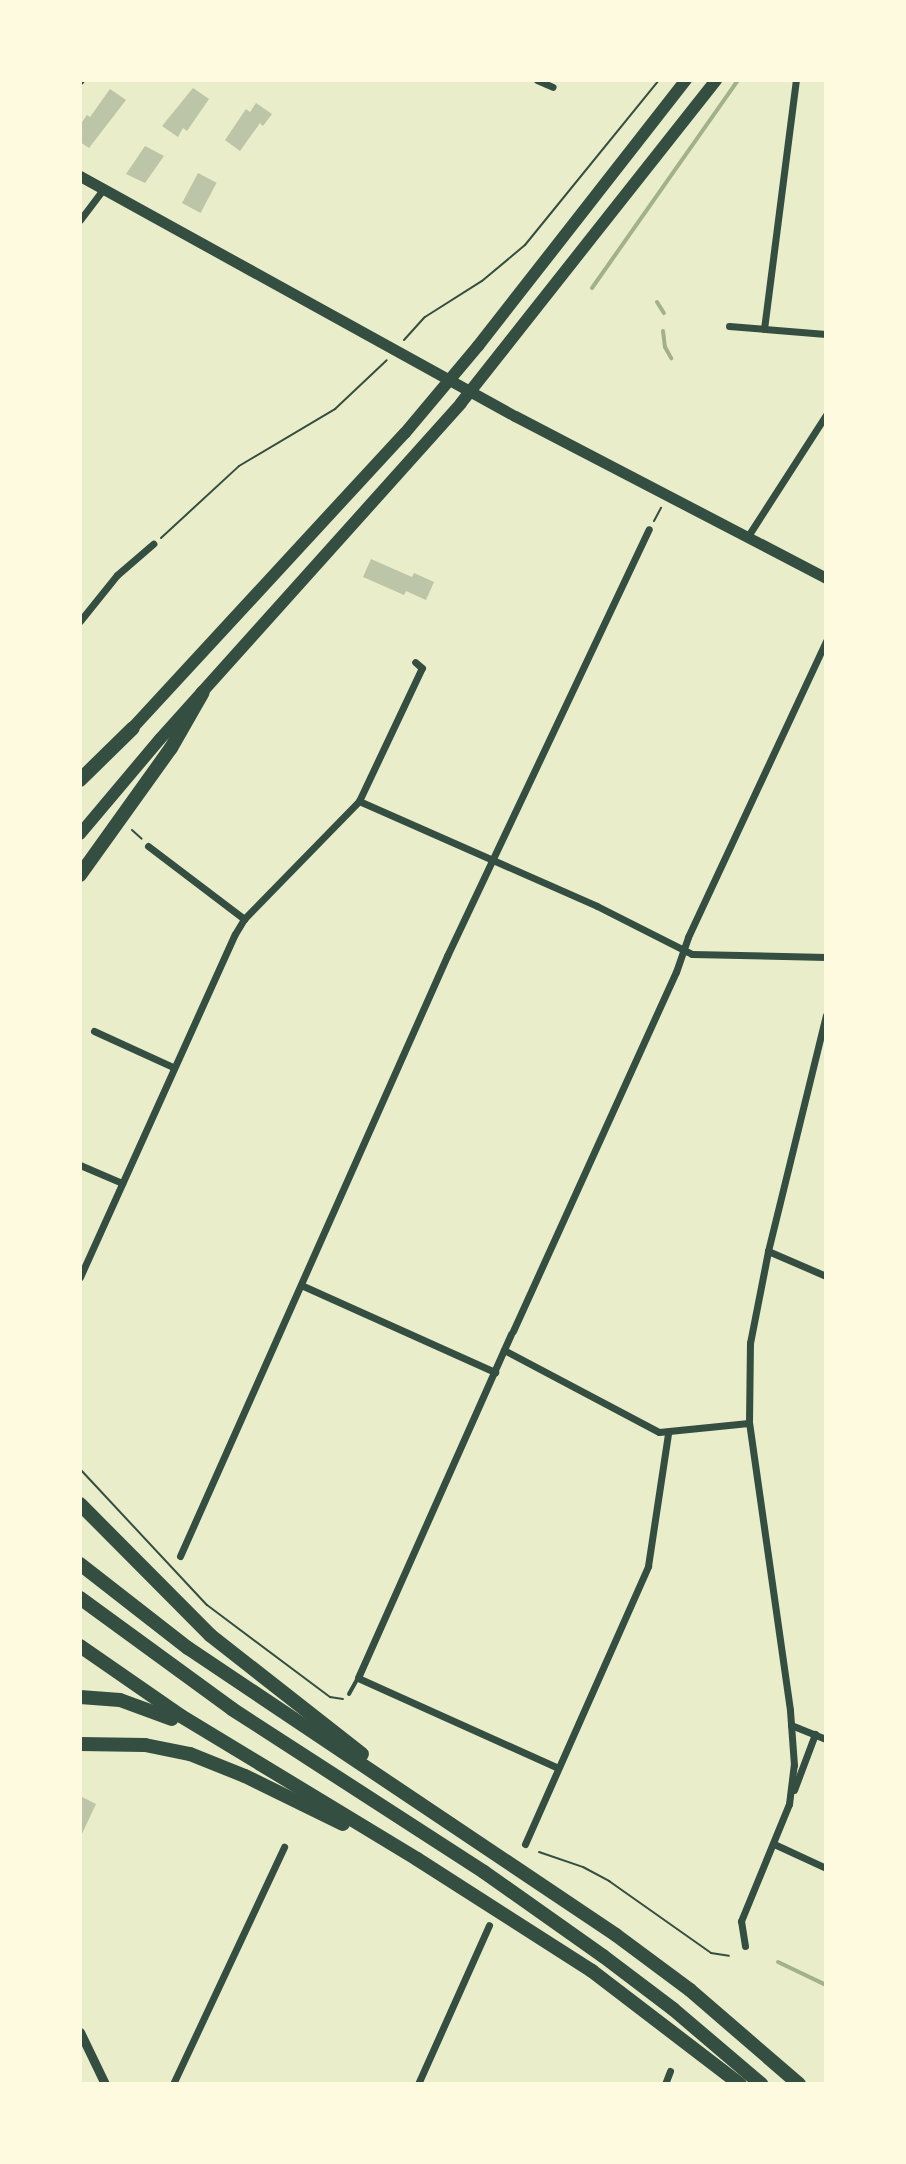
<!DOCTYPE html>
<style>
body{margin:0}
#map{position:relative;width:906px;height:2164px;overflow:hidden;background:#e9edc9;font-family:"Open Sans",sans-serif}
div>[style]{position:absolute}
.stream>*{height:4px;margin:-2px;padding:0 2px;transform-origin:2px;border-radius:2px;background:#a3b18a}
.building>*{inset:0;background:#bcc5a7;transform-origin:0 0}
.path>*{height:2px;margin:-1px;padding:0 1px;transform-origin:1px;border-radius:1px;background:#344e41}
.service>*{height:4px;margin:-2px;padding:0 2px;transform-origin:2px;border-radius:2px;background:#344e41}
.minor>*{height:7px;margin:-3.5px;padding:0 3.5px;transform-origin:3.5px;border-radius:3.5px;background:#344e41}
.tertiary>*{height:9px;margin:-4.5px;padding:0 4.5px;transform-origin:4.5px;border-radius:4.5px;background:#344e41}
.secondary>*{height:11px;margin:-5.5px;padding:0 5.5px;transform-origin:5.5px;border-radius:5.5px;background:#344e41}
.trunk>*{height:12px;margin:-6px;padding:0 6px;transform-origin:6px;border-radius:6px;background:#344e41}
.motorway>*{height:14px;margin:-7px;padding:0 7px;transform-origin:7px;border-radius:7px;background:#344e41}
span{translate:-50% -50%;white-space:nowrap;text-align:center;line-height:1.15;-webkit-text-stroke:7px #fefae0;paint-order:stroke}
.frame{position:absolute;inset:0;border:82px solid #fefae0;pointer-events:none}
</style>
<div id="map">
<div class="stream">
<i style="left:592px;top:288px;width:254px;rotate:-54.9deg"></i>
<i style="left:657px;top:302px;width:13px;rotate:58deg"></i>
<i style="left:663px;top:331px;width:16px;rotate:83deg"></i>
<i style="left:665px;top:347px;width:13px;rotate:61deg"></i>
<i style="left:778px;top:1962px;width:53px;rotate:25.6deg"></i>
</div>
<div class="building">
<i style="clip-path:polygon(193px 88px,209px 99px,187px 131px,183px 128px,178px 137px,162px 126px)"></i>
<i style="clip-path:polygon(110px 89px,126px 100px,89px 148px,80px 142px,80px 125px,87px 115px,90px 117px)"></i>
<i style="clip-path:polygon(256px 103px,272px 114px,263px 126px,260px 123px,240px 151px,225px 140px,246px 109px,250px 112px)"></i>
<i style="clip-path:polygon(145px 146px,164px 156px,145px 183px,126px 174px)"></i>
<i style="left:198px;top:173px;width:21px;height:34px;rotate:28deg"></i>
<i style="clip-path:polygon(371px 559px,412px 577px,414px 573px,434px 582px,426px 600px,406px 591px,404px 595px,363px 577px)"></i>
<i style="clip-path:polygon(80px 1796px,96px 1804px,80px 1838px)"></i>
</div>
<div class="path">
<i style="left:404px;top:340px;width:31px;rotate:-48deg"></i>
<i style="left:425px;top:317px;width:67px;rotate:-32.3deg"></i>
<i style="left:482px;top:281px;width:56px;rotate:-39.9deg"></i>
<i style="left:525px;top:245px;width:213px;rotate:-50.9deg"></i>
<i style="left:654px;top:521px;width:15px;rotate:-62deg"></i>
<i style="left:161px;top:538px;width:106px;rotate:-42.7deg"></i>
<i style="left:239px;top:466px;width:112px;rotate:-30.7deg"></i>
<i style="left:335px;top:409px;width:71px;rotate:-43.3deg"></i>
<i style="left:132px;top:830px;width:13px;rotate:42deg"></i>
<i style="left:80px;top:1469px;width:186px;rotate:47deg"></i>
<i style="left:207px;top:1605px;width:154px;rotate:36.8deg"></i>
<i style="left:330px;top:1697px;width:13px;rotate:9deg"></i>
<i style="left:539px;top:1852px;width:46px;rotate:18.8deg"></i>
<i style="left:583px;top:1867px;width:30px;rotate:28deg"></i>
<i style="left:609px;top:1881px;width:125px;rotate:35.2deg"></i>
<i style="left:711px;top:1953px;width:18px;rotate:9deg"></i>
</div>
<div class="service">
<i style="left:349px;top:1694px;width:18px;rotate:-61deg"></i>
</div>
<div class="minor">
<i style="left:537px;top:80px;width:17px;rotate:24deg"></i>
<i style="left:80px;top:81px;width:1px;rotate:-45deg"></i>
<i style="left:80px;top:220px;width:39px;rotate:-53deg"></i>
<i style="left:729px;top:326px;width:97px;rotate:4.7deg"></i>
<i style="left:764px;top:329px;width:251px;rotate:-82.7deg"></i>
<i style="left:748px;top:536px;width:144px;rotate:-57.2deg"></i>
<i style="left:80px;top:621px;width:59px;rotate:-51.2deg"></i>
<i style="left:117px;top:575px;width:48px;rotate:-40.7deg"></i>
<i style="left:359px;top:801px;width:260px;rotate:23.8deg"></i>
<i style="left:597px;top:906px;width:106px;rotate:26.8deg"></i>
<i style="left:692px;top:954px;width:134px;rotate:1.3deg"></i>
<i style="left:148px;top:846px;width:121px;rotate:37.2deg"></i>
<i style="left:94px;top:1031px;width:87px;rotate:24.5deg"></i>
<i style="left:80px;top:1165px;width:46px;rotate:23.2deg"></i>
<i style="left:768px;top:1251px;width:63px;rotate:23.3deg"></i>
<i style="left:80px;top:1277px;width:376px;rotate:-65.7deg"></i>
<i style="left:235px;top:934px;width:17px;rotate:-59deg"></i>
<i style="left:244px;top:919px;width:165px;rotate:-45.7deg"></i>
<i style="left:359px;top:801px;width:147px;rotate:-64.7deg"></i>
<i style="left:422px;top:668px;width:9px;rotate:-139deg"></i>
<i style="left:301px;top:1285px;width:213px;rotate:24.2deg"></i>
<i style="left:513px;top:1331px;width:394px;rotate:-65.6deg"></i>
<i style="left:676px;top:972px;width:37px;rotate:-71deg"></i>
<i style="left:688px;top:937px;width:327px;rotate:-65deg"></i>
<i style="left:511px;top:1334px;width:376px;rotate:114deg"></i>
<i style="left:358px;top:1678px;width:219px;rotate:24.2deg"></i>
<i style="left:504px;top:1350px;width:175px;rotate:27.9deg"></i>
<i style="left:659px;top:1432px;width:90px;rotate:-5.7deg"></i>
<i style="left:180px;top:1556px;width:657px;rotate:-66.01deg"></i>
<i style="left:447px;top:956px;width:472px;rotate:-64.7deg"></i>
<i style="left:791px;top:1725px;width:38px;rotate:22deg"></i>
<i style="left:794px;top:1790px;width:60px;rotate:-69.4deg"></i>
<i style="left:525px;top:1844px;width:304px;rotate:-66.1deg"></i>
<i style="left:648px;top:1566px;width:134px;rotate:-81.4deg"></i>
<i style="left:774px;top:1844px;width:57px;rotate:24.8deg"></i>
<i style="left:745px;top:1946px;width:25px;rotate:-99deg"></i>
<i style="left:741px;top:1921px;width:126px;rotate:-67.7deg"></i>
<i style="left:789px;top:1804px;width:39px;rotate:-83deg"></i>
<i style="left:794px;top:1765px;width:55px;rotate:-94.2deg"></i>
<i style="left:790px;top:1710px;width:290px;rotate:-98.1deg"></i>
<i style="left:749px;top:1423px;width:80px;rotate:-89.3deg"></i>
<i style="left:750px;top:1343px;width:94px;rotate:-78.9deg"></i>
<i style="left:768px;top:1251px;width:243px;rotate:-76.2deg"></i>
<i style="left:173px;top:2084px;width:262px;rotate:-64.9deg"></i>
<i style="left:418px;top:2084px;width:174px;rotate:-65.9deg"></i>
<i style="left:665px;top:2084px;width:14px;rotate:-69deg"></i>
</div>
<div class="tertiary">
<i style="left:80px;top:2032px;width:58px;rotate:64.3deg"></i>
</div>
<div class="secondary">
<i style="left:80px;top:176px;width:497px;rotate:28.9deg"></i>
<i style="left:515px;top:416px;width:351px;rotate:27.5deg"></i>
</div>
<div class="trunk">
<i style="left:126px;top:735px;width:411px;rotate:-47.3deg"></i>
<i style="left:405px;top:433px;width:114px;rotate:-50deg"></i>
<i style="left:478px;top:346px;width:338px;rotate:-52deg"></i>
<i style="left:80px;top:834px;width:124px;rotate:-49.9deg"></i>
<i style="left:160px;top:739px;width:451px;rotate:-48.1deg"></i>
<i style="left:461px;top:403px;width:412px;rotate:-51.7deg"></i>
</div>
<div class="motorway">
<i style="left:80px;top:780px;width:74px;rotate:-44.5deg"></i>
<i style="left:80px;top:875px;width:156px;rotate:-54.4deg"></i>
<i style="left:171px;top:748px;width:64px;rotate:-60.3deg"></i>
<i style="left:80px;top:1504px;width:185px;rotate:45.2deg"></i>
<i style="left:210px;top:1635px;width:193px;rotate:38.1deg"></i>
<i style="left:80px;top:1564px;width:137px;rotate:37.9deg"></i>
<i style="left:188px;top:1648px;width:515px;rotate:33.84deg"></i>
<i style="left:616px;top:1935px;width:92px;rotate:36.6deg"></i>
<i style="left:690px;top:1990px;width:144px;rotate:40.8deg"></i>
<i style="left:80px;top:1598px;width:188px;rotate:36.1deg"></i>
<i style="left:232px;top:1709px;width:300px;rotate:32.9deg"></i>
<i style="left:484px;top:1872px;width:146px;rotate:35.2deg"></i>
<i style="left:603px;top:1956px;width:88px;rotate:37.1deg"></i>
<i style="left:673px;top:2009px;width:116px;rotate:40.4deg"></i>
<i style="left:80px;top:1646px;width:123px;rotate:34.7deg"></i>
<i style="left:181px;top:1716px;width:276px;rotate:31.2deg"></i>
<i style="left:417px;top:1859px;width:208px;rotate:32.6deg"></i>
<i style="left:592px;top:1971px;width:186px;rotate:37.4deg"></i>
<i style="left:80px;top:1697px;width:40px;rotate:4.3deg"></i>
<i style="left:120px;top:1700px;width:55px;rotate:20.1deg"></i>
<i style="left:80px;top:1744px;width:65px;rotate:0.9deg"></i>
<i style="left:145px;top:1745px;width:46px;rotate:11.3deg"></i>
<i style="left:190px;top:1754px;width:59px;rotate:21.8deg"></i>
<i style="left:245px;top:1776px;width:109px;rotate:26.1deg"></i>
</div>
<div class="frame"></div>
</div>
